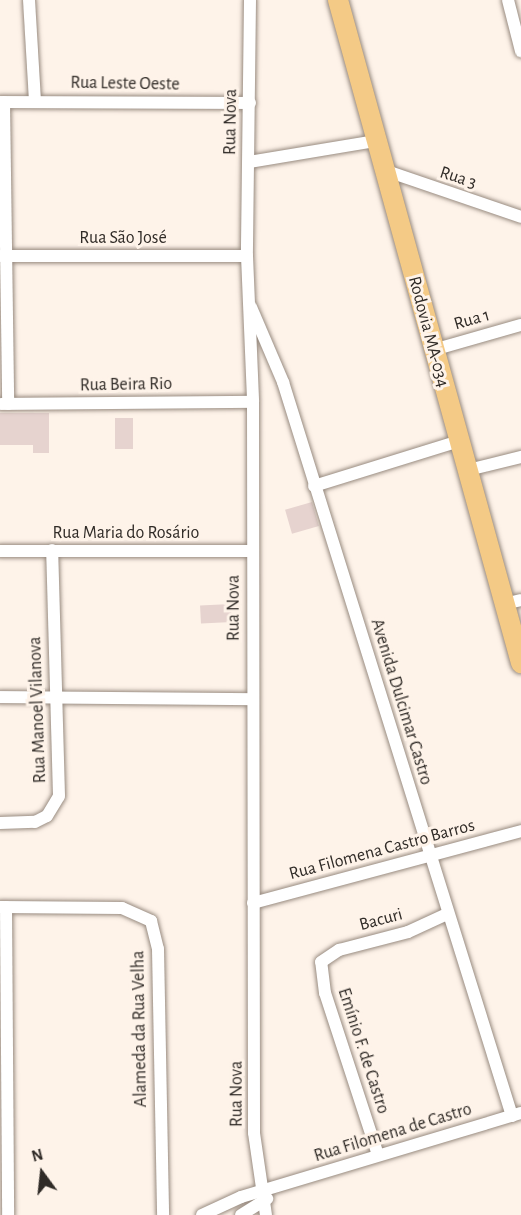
<!DOCTYPE html>
<meta charset="utf-8">
<style>
body{margin:0}
#map{position:relative;width:521px;height:1215px;overflow:hidden;background:#fef3e9;font-family:"Alegreya Sans",sans-serif}
div>[style]{position:absolute}
.building>*{inset:0;background:#e6d3cf;transform-origin:0 0}
.roads{filter:drop-shadow(0 0 2px #988b80) drop-shadow(0 0 2px #988b80)}
.minor>*{height:12px;margin:-6px;padding:0 6px;transform-origin:6px;border-radius:6px;background:#fff}
.primary>*{height:20px;margin:-10px;padding:0 10px;transform-origin:10px;border-radius:10px;background:#f4ca86}
span{translate:-50% -50%;white-space:nowrap;text-align:center;line-height:1.15;-webkit-text-stroke:6px #fef3e9;paint-order:stroke}
.street-label{font-size:18px;color:#302b27}
.north{position:absolute;left:12px;top:1143px;width:60px;height:60px;-webkit-text-stroke:4px #fef3e9;paint-order:stroke;rotate:345deg;font-size:16px;font-weight:700;line-height:24px;text-align:center;color:#302b27}
.north::after{content:'';display:block;margin:auto;width:21px;height:27px;background:#302b27;clip-path:polygon(50% 0,100% 100%,50% 72%,0 100%)}
</style>
<div id="map">
<div class="building">
<i style="clip-path:polygon(0 413px,49px 413px,49px 453px,33px 453px,33px 445px,0 445px)"></i>
<i style="left:115px;top:418px;width:18px;height:31px"></i>
<i style="left:312px;top:502px;width:25px;height:28px;rotate:74deg"></i>
<i style="left:231px;top:604px;width:18px;height:31px;rotate:87deg"></i>
</div>
<div class="roads">
<div class="minor">
<i style="left:29px;top:0;width:101px;rotate:86.6deg"></i>
<i style="left:250px;top:0;width:256px;rotate:90.7deg"></i>
<i style="left:247px;top:256px;width:146px;rotate:87.6deg"></i>
<i style="left:253px;top:402px;width:731px;rotate:89.92deg"></i>
<i style="left:254px;top:1133px;width:83px;rotate:81.7deg"></i>
<i style="left:508px;top:0;width:53px;rotate:75.7deg"></i>
<i style="left:0;top:102px;width:250px;rotate:0.2deg"></i>
<i style="left:4px;top:102px;width:302px;rotate:89.2deg"></i>
<i style="left:249px;top:162px;width:129px;rotate:-9.4deg"></i>
<i style="left:384px;top:170px;width:145px;rotate:18.9deg"></i>
<i style="left:1px;top:256px;width:246px"></i>
<i style="left:251px;top:307px;width:82px;rotate:66.9deg"></i>
<i style="left:283px;top:382px;width:769px;rotate:72.67deg"></i>
<i style="left:433px;top:350px;width:91px;rotate:-15.9deg"></i>
<i style="left:1px;top:404px;width:252px;rotate:-0.5deg"></i>
<i style="left:468px;top:470px;width:55px;rotate:-13.8deg"></i>
<i style="left:314px;top:486px;width:152px;rotate:-17.2deg"></i>
<i style="left:0;top:551px;width:252px"></i>
<i style="left:504px;top:604px;width:17px;rotate:-13deg"></i>
<i style="left:0;top:697px;width:253px;rotate:0.5deg"></i>
<i style="left:0;top:823px;width:35px;rotate:-2deg"></i>
<i style="left:35px;top:822px;width:13px;rotate:-27deg"></i>
<i style="left:47px;top:816px;width:23px;rotate:-59deg"></i>
<i style="left:59px;top:796px;width:246px;rotate:-91.6deg"></i>
<i style="left:253px;top:903px;width:278px;rotate:-15deg"></i>
<i style="left:0;top:907px;width:122px;rotate:0.5deg"></i>
<i style="left:122px;top:908px;width:32px;rotate:24deg"></i>
<i style="left:151px;top:921px;width:29px;rotate:76deg"></i>
<i style="left:158px;top:949px;width:266px;rotate:88.9deg"></i>
<i style="left:6px;top:907px;width:308px;rotate:89.6deg"></i>
<i style="left:378px;top:1155px;width:170px;rotate:-108.1deg"></i>
<i style="left:325px;top:993px;width:31px;rotate:-97deg"></i>
<i style="left:321px;top:962px;width:22px;rotate:-34deg"></i>
<i style="left:339px;top:950px;width:71px;rotate:-14.6deg"></i>
<i style="left:408px;top:932px;width:43px;rotate:-24.8deg"></i>
<i style="left:202px;top:1215px;width:43px;rotate:-24.8deg"></i>
<i style="left:241px;top:1197px;width:292px;rotate:-16.7deg"></i>
<i style="left:241px;top:1215px;width:31px;rotate:-32deg"></i>
</div>
<div class="primary">
<i style="left:338px;top:0;width:688px;rotate:74.57deg"></i>
</div>
</div>
<div class="street-label">
<span style="left:125px;top:84px;rotate:1deg">Rua Leste Oeste</span>
<span style="left:231px;top:122px;rotate:-89deg">Rua Nova</span>
<span style="left:458px;top:178px;rotate:18deg">Rua 3</span>
<span style="left:123px;top:238px">Rua São José</span>
<span style="left:472px;top:320px;rotate:-16deg">Rua 1</span>
<span style="left:428px;top:332px;rotate:75deg">Rodovia MA-034</span>
<span style="left:126px;top:385px;rotate:-1deg">Rua Beira Rio</span>
<span style="left:126px;top:533px">Rua Maria do Rosário</span>
<span style="left:234px;top:608px;rotate:-90deg">Rua Nova</span>
<span style="left:401px;top:702px;rotate:73deg">Avenida Dulcimar Castro</span>
<span style="left:38px;top:710px;rotate:-92deg">Rua Manoel Vilanova</span>
<span style="left:382px;top:850px;rotate:-15deg">Rua Filomena Castro Barros</span>
<span style="left:381px;top:920px;rotate:-15deg">Bacuri</span>
<span style="left:140px;top:1029px;rotate:-91deg">Alameda da Rua Velha</span>
<span style="left:363px;top:1051px;rotate:72deg">Emínio F. de Castro</span>
<span style="left:237px;top:1094px;rotate:-90deg">Rua Nova</span>
<span style="left:393px;top:1133px;rotate:-17deg">Rua Filomena de Castro</span>
</div>
<div class="north">N</div>
</div>
